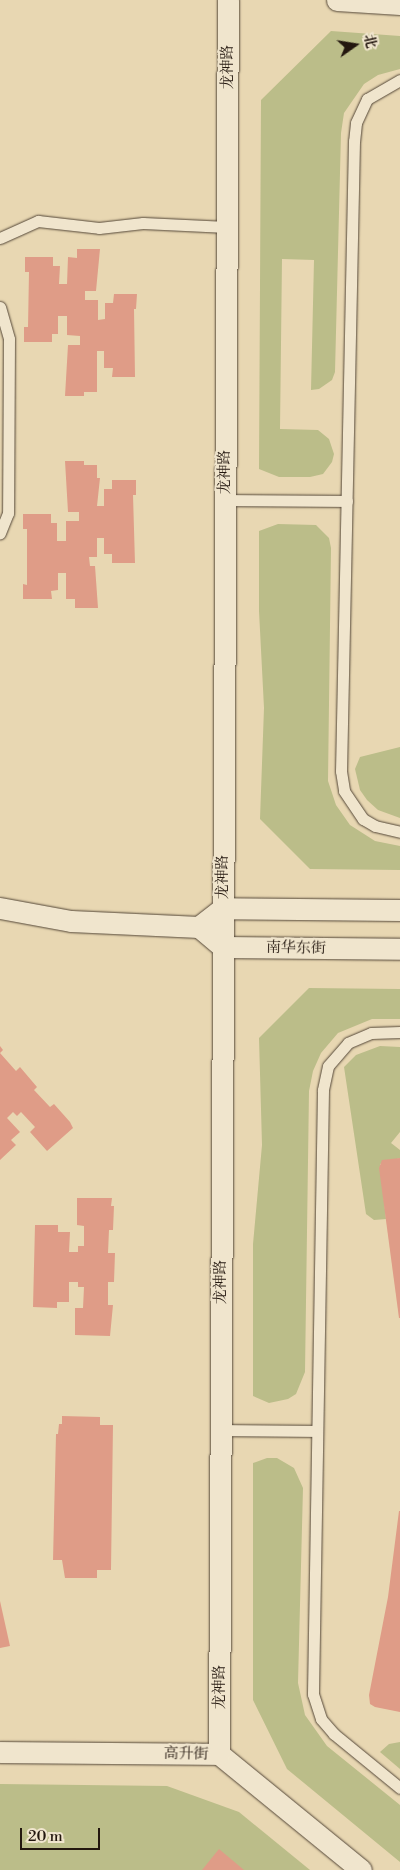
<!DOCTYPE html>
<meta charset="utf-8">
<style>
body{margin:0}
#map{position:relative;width:400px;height:1870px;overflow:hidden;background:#e8d7b2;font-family:"Libre Bodoni","Noto Serif SC",serif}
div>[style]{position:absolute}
.green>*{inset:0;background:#bbbd89}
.building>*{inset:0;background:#df9c87}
.roads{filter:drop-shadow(0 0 1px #544738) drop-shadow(0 0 1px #544738)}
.service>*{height:11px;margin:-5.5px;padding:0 5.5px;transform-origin:5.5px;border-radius:5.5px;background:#f0e5cd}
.minor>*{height:21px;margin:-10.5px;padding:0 10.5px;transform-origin:10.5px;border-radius:10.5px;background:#f0e5cd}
span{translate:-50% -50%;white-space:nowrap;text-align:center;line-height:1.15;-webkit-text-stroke:4px #f0e5cd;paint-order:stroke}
.street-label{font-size:15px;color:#23170f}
.north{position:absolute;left:330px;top:20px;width:50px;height:50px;-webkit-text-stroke:4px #f0e5cd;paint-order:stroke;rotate:77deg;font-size:14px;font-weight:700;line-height:20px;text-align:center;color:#23170f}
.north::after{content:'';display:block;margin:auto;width:18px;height:22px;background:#23170f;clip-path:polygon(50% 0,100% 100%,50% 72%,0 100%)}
.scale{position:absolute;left:20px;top:1828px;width:80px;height:22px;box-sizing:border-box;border:2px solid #23170f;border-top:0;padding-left:6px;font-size:15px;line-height:18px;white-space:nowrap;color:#23170f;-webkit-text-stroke:4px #f0e5cd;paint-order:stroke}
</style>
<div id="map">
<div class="green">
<i style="clip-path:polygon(331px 31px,400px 36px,400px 69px,378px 75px,364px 84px,344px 113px,341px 133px,335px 372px,332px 380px,319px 389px,311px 390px,314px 260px,282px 259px,280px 429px,318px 430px,329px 439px,334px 454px,332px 462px,323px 474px,310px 477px,279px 477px,259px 469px,261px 100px)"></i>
<i style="clip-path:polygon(278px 524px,316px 525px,329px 538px,331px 548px,328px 781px,336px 805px,350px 825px,375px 841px,400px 846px,400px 870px,310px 869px,260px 819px,264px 708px,259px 611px,259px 531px)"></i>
<i style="clip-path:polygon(400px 747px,400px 818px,378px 810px,367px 800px,360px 790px,355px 769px,360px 757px)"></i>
<i style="clip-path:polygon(309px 988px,400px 989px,400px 1019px,372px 1019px,338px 1033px,321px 1053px,313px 1071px,309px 1091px,305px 1372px,296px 1394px,288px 1399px,269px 1403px,253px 1396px,253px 1244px,262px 1145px,259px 1038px)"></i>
<i style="clip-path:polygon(380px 1046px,400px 1047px,400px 1132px,391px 1143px,400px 1150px,400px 1158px,380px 1164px,386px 1219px,374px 1220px,366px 1214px,344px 1067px,356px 1055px)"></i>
<i style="clip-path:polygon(267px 1458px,277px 1458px,294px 1468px,303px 1488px,298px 1683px,305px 1715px,327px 1746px,400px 1805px,400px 1862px,287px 1769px,253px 1700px,253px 1463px)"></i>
<i style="clip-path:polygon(400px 1742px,400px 1769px,380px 1752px,389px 1744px)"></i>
<i style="clip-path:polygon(0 1784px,167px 1786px,239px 1812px,310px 1870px,0 1870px)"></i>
</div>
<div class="building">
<i style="clip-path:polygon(77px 249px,100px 249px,96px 291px,85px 291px,85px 300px,98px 300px,98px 320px,105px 319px,105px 303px,113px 303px,114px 294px,137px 294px,136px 309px,134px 309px,135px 377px,112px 377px,113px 368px,104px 368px,104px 351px,97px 351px,97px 392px,84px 392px,84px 396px,65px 396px,68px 345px,80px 345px,80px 336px,67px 335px,67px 316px,58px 316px,58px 334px,52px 334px,52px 342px,24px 342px,24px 327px,28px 327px,29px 272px,25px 272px,25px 257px,53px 257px,53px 266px,60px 266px,59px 284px,67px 284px,68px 257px,77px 258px)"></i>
<i style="clip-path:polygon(65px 461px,84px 461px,84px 465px,97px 465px,97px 478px,100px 478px,97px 506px,104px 506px,104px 489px,112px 489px,112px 480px,136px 480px,136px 495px,133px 495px,135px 563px,112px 563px,112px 554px,104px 554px,104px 538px,97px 538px,97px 557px,89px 557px,90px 566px,95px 566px,98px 608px,75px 608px,75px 599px,66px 599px,66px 573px,58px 573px,58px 590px,51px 591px,52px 599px,23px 599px,23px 584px,27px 585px,27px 529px,23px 529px,23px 514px,51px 514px,51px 523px,57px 523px,57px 541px,66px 541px,66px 521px,79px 521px,79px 512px,68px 512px)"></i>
<i style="clip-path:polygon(0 1046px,3px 1050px,0 1053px,16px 1071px,20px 1067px,37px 1087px,34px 1090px,50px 1107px,54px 1104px,70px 1122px,73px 1128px,47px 1151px,30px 1132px,35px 1127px,21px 1112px,17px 1116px,13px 1112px,7px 1118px,20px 1132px,11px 1140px,16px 1145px,0 1160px)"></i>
<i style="clip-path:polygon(400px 1158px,400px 1318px,399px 1318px,379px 1168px,382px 1160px)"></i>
<i style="clip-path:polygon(77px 1198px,112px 1198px,111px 1206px,114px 1206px,113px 1230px,109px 1230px,108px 1253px,115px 1253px,114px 1282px,108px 1282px,108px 1305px,113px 1305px,110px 1336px,75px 1335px,75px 1308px,83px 1308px,84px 1287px,78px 1287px,78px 1282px,69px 1282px,69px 1302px,57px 1302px,57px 1308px,33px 1307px,35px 1225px,58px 1225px,58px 1232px,70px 1232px,69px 1252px,78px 1252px,78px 1246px,84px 1246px,84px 1226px,77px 1225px)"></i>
<i style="clip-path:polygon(62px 1416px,100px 1417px,100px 1425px,113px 1425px,111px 1570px,97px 1570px,97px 1578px,65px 1578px,62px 1560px,53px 1560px,56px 1434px,58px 1434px,59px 1424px,62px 1424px)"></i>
<i style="clip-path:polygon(399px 1511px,400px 1511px,400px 1712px,375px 1707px,370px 1704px,369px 1695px,388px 1597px)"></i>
<i style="clip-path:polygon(0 1601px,10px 1646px,0 1648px)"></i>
<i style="clip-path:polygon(219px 1849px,244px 1870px,202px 1870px)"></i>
</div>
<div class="roads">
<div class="service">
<i style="left:400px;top:80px;width:38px;rotate:150deg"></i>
<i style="left:367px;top:99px;width:26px;rotate:115deg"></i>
<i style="left:356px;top:123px;width:18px;rotate:96deg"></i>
<i style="left:354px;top:141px;width:630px;rotate:91.18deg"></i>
<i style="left:341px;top:771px;width:20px;rotate:81deg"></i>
<i style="left:344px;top:791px;width:34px;rotate:56deg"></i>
<i style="left:363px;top:819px;width:14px;rotate:30deg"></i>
<i style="left:375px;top:826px;width:26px;rotate:13deg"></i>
<i style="left:0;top:238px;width:42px;rotate:-24.1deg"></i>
<i style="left:38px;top:221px;width:61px;rotate:6.5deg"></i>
<i style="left:99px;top:228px;width:44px;rotate:-6.5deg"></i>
<i style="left:143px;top:223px;width:84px;rotate:2.7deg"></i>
<i style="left:0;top:307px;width:33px;rotate:74deg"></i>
<i style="left:9px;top:339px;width:174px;rotate:90.3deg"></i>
<i style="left:8px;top:513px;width:22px;rotate:112deg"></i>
<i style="left:225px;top:500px;width:122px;rotate:0.5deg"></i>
<i style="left:400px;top:1032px;width:29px;rotate:178deg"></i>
<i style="left:371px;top:1033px;width:25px;rotate:157deg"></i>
<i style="left:348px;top:1043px;width:30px;rotate:131deg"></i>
<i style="left:328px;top:1066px;width:25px;rotate:102deg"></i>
<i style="left:323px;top:1090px;width:604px;rotate:90.95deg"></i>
<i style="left:313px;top:1694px;width:26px;rotate:72deg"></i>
<i style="left:321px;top:1719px;width:20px;rotate:49deg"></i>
<i style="left:334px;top:1734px;width:85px;rotate:39.3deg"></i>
<i style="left:221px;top:1430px;width:96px;rotate:0.6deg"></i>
</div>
<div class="minor">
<i style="left:337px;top:0;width:63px;rotate:3.6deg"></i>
<i style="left:0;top:908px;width:72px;rotate:10.4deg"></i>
<i style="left:71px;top:921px;width:128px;rotate:2.7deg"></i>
<i style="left:400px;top:910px;width:177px;rotate:-179.4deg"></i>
<i style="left:223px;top:908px;width:31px;rotate:142deg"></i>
<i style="left:199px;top:927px;width:31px;rotate:40deg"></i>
<i style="left:223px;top:947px;width:177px;rotate:0.6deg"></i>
<i style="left:0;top:1752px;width:219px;rotate:0.5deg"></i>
<i style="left:219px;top:1754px;width:183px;rotate:39.2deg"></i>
<i style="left:219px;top:1754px;width:1754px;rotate:-89.71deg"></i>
</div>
</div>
<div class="street-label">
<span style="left:228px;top:67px;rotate:-90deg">龙神路</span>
<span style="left:225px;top:472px;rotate:-90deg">龙神路</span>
<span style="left:223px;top:877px;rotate:-90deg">龙神路</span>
<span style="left:296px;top:948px;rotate:1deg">南华东街</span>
<span style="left:221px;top:1282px;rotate:-90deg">龙神路</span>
<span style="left:220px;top:1687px;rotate:-90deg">龙神路</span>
<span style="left:186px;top:1754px;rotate:1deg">高升街</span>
</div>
<div class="north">北</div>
<div class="scale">20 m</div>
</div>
